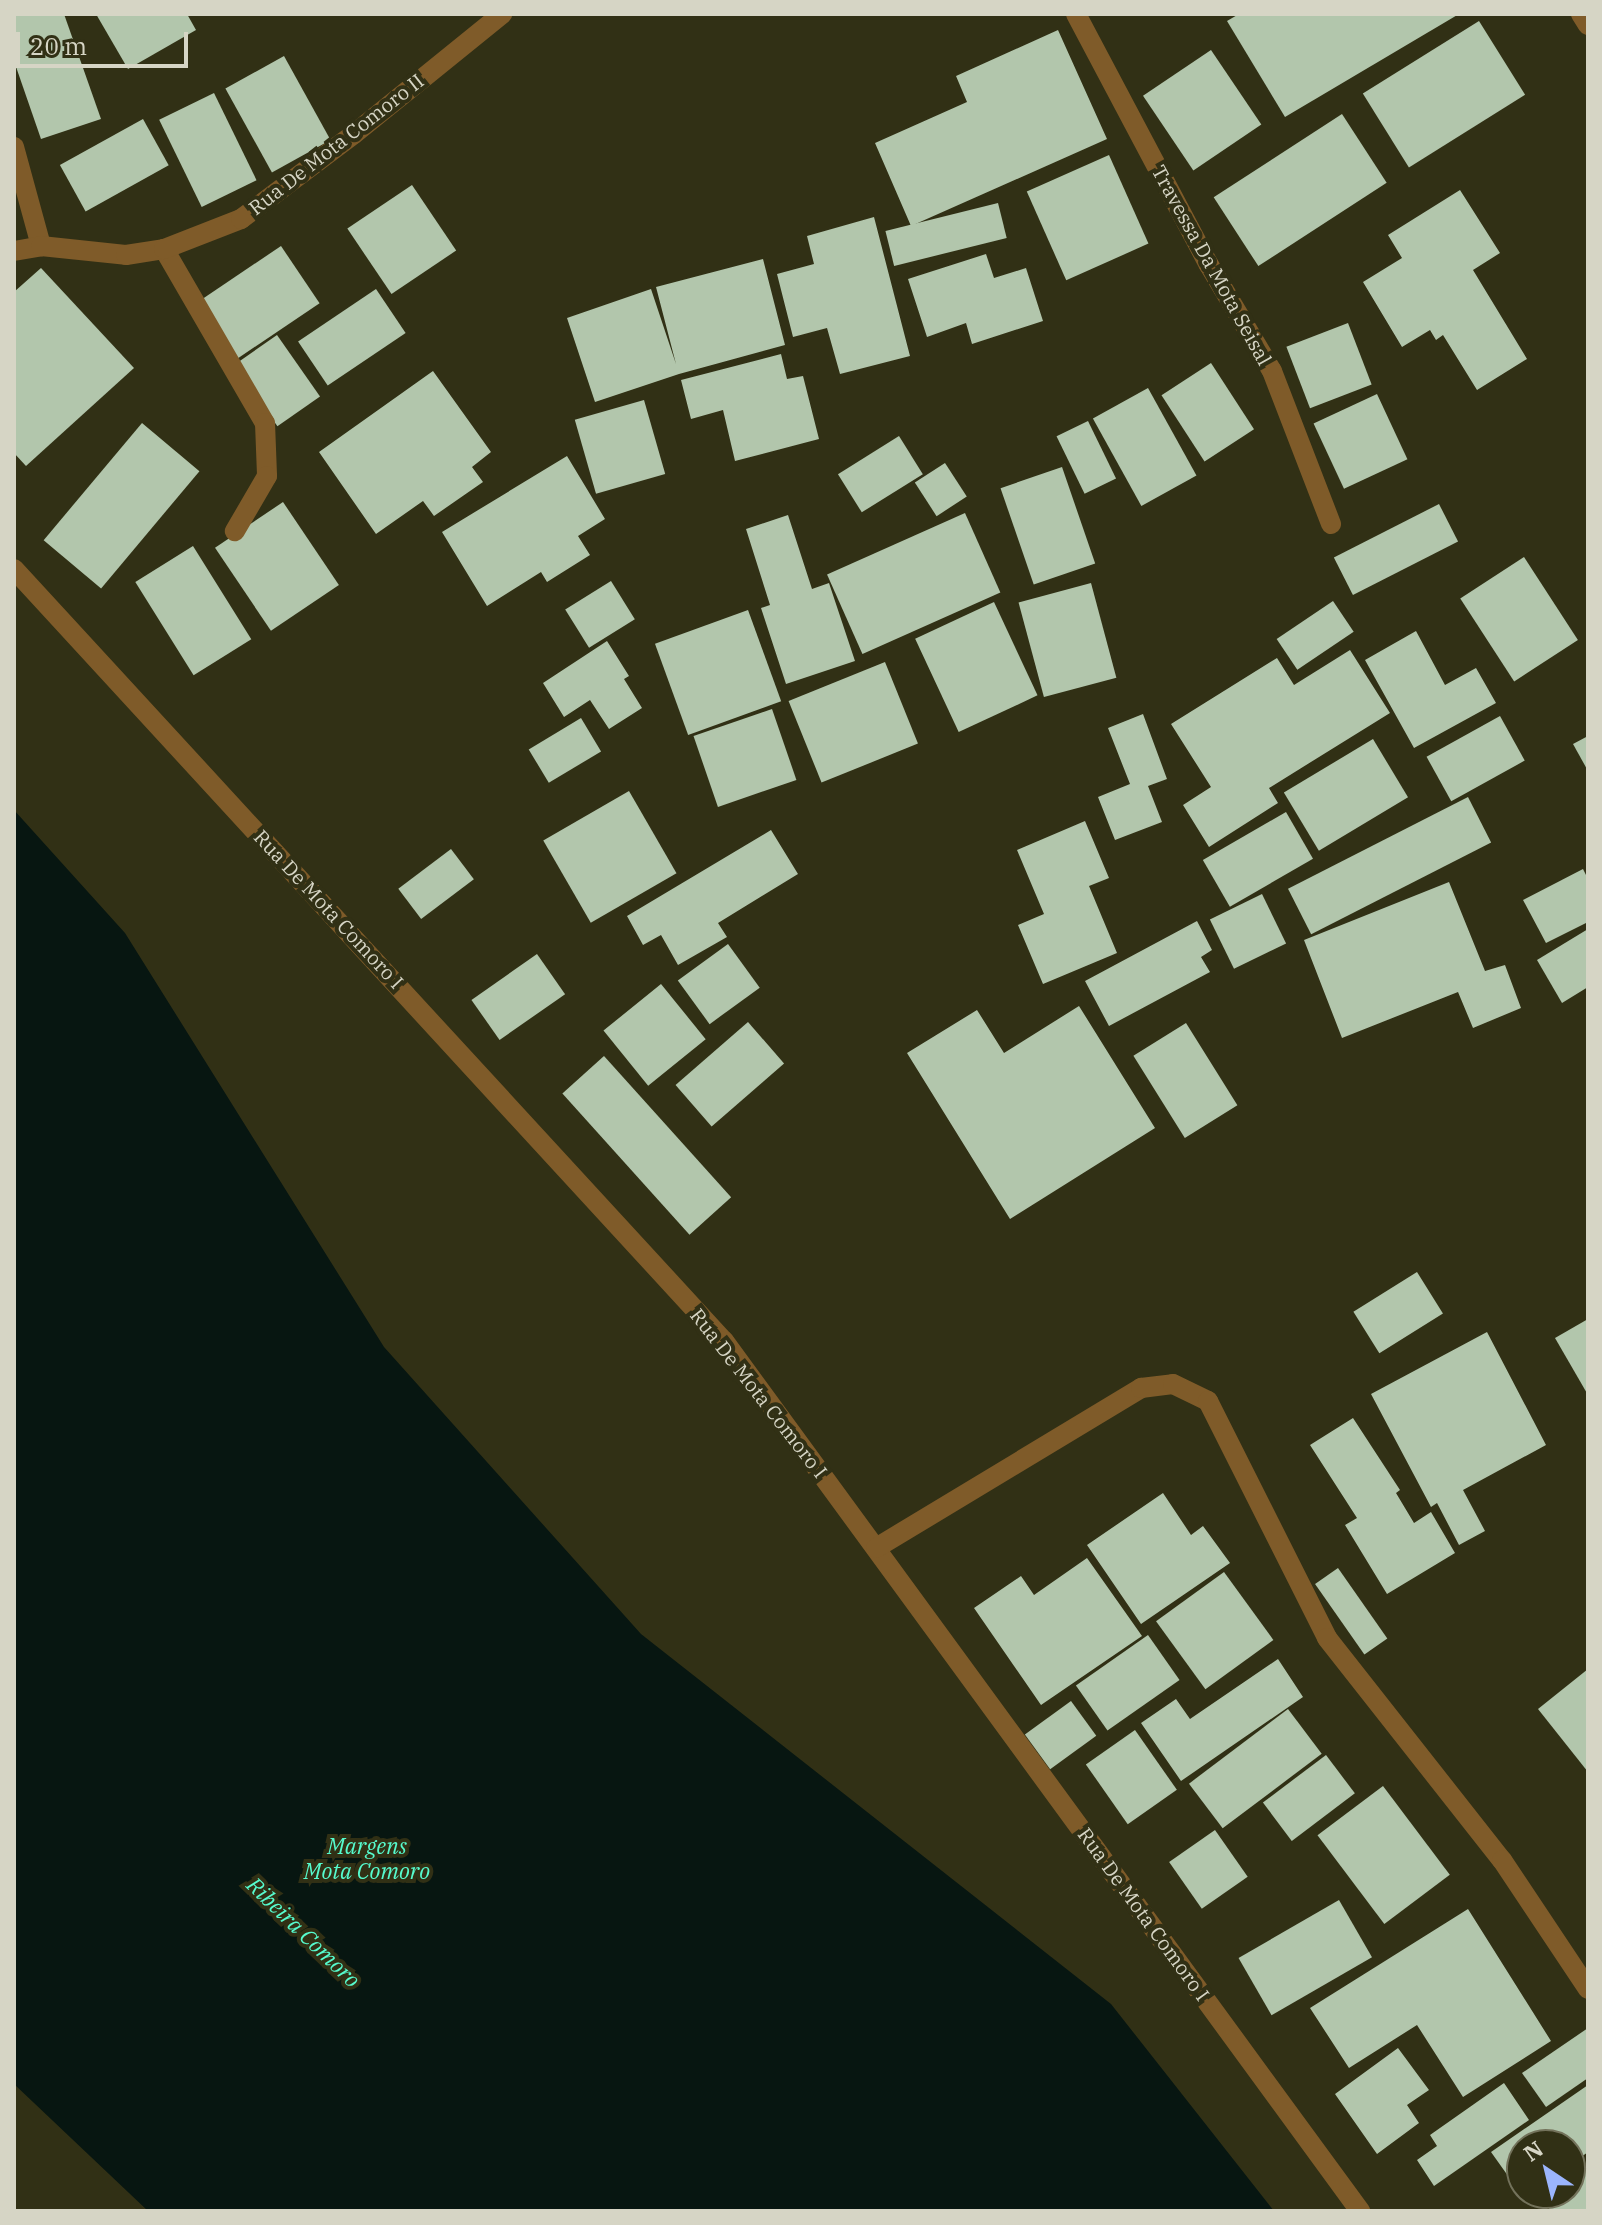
<!DOCTYPE html>
<style>
body{margin:0}
#map{position:relative;width:1602px;height:2225px;overflow:hidden;background:#313015;font-family:"IBM Plex Serif",serif}
div>[style]{position:absolute}
.water>*{inset:0;background:#071611}
.building>*{inset:0;background:#b2c6ac;transform-origin:0 0}
.minor>*{height:20px;margin:-10px;padding:0 10px;transform-origin:10px;border-radius:10px;background:#7f5b29}
span{translate:-50% -50%;white-space:nowrap;text-align:center;line-height:1.15;-webkit-text-stroke:8px #313015;paint-order:stroke}
.street-label{font-size:20px;color:#d6d5c5}
.water-label{font-size:22px;color:#56fbce;font-style:italic}
.frame{position:absolute;inset:0;border:16px solid #d6d5c5;pointer-events:none}
.north{position:absolute;left:1506px;top:2129px;width:80px;height:80px;box-sizing:border-box;background:#313015;border:2px solid #73725b;border-radius:50%;rotate:325deg;font-size:22px;font-weight:700;line-height:32px;text-align:center;color:#d6d5c5}
.north::after{content:'';display:block;margin:auto;width:28px;height:36px;background:#9bb5fd;clip-path:polygon(50% 0,100% 100%,50% 72%,0 100%)}
.scale{position:absolute;left:16px;top:32px;width:172px;height:36px;box-sizing:border-box;border:4px solid #d6d5c5;border-top:0;padding-left:10px;font-size:24px;line-height:28px;white-space:nowrap;color:#d6d5c5;-webkit-text-stroke:6px #313015;paint-order:stroke}
</style>
<div id="map">
<div class="water">
<i style="clip-path:polygon(14px 810px,125px 933px,384px 1347px,641px 1634px,1111px 2004px,1274px 2211px,148px 2211px,14px 2084px)"></i>
</div>
<div class="building">
<i style="clip-path:polygon(14px 14px,64px 14px,101px 119px,41px 139px,14px 61px)"></i>
<i style="clip-path:polygon(96px 14px,187px 14px,196px 30px,128px 69px)"></i>
<i style="clip-path:polygon(1239px 14px,1459px 14px,1285px 117px,1227px 21px)"></i>
<i style="left:1479px;top:21px;width:87px;height:137px;rotate:58deg"></i>
<i style="clip-path:polygon(1058px 30px,1107px 139px,911px 226px,875px 143px,967px 102px,956px 76px)"></i>
<i style="left:1211px;top:50px;width:90px;height:82px;rotate:56deg"></i>
<i style="left:284px;top:56px;width:96px;height:67px;rotate:61deg"></i>
<i style="left:214px;top:93px;width:97px;height:61px;rotate:64deg"></i>
<i style="left:1342px;top:114px;width:82px;height:153px;rotate:57deg"></i>
<i style="left:143px;top:119px;width:53px;height:95px;rotate:61deg"></i>
<i style="left:1109px;top:155px;width:97px;height:90px;rotate:66deg"></i>
<i style="left:412px;top:185px;width:79px;height:78px;rotate:56deg"></i>
<i style="clip-path:polygon(1460px 190px,1500px 253px,1473px 270px,1527px 359px,1477px 390px,1443px 335px,1436px 340px,1430px 330px,1402px 347px,1363px 282px,1402px 258px,1388px 235px)"></i>
<i style="left:998px;top:203px;width:36px;height:116px;rotate:76deg"></i>
<i style="clip-path:polygon(874px 217px,910px 356px,840px 374px,827px 328px,793px 337px,777px 274px,814px 264px,807px 236px)"></i>
<i style="left:281px;top:246px;width:69px;height:102px;rotate:56deg"></i>
<i style="clip-path:polygon(986px 254px,994px 278px,1026px 268px,1043px 321px,972px 344px,966px 323px,927px 337px,908px 279px)"></i>
<i style="clip-path:polygon(763px 259px,785px 345px,679px 374px,595px 402px,567px 318px,651px 289px,676px 364px,656px 287px)"></i>
<i style="clip-path:polygon(41px 268px,134px 368px,26px 466px,14px 453px,14px 292px)"></i>
<i style="left:376px;top:289px;width:53px;height:94px;rotate:56deg"></i>
<i style="left:1348px;top:323px;width:66px;height:66px;rotate:69deg"></i>
<i style="left:277px;top:335px;width:75px;height:52px;rotate:55deg"></i>
<i style="clip-path:polygon(781px 354px,787px 379px,803px 376px,819px 439px,735px 461px,723px 410px,691px 419px,681px 380px)"></i>
<i style="left:1211px;top:363px;width:79px;height:59px;rotate:57deg"></i>
<i style="clip-path:polygon(433px 371px,491px 452px,472px 467px,483px 482px,434px 516px,423px 501px,376px 534px,319px 452px)"></i>
<i style="left:1148px;top:388px;width:100px;height:63px;rotate:61deg"></i>
<i style="left:1377px;top:394px;width:72px;height:70px;rotate:65deg"></i>
<i style="left:644px;top:400px;width:77px;height:72px;rotate:74deg"></i>
<i style="left:1088px;top:421px;width:64px;height:35px;rotate:64deg"></i>
<i style="left:142px;top:423px;width:75px;height:153px;rotate:40deg"></i>
<i style="left:899px;top:436px;width:45px;height:72px;rotate:58deg"></i>
<i style="clip-path:polygon(567px 456px,605px 519px,578px 536px,590px 555px,547px 582px,541px 572px,487px 606px,442px 532px)"></i>
<i style="left:945px;top:463px;width:40px;height:36px;rotate:57deg"></i>
<i style="left:1062px;top:467px;width:102px;height:65px;rotate:71deg"></i>
<i style="left:283px;top:502px;width:100px;height:82px;rotate:56deg"></i>
<i style="left:1439px;top:504px;width:42px;height:118px;rotate:63deg"></i>
<i style="left:965px;top:513px;width:87px;height:151px;rotate:66deg"></i>
<i style="clip-path:polygon(788px 515px,812px 589px,829px 583px,855px 661px,786px 684px,761px 608px,770px 605px,746px 529px)"></i>
<i style="left:193px;top:546px;width:110px;height:68px;rotate:58deg"></i>
<i style="left:1524px;top:557px;width:99px;height:76px;rotate:57deg"></i>
<i style="left:611px;top:581px;width:45px;height:54px;rotate:58deg"></i>
<i style="left:1091px;top:583px;width:98px;height:75px;rotate:75deg"></i>
<i style="left:1333px;top:601px;width:37px;height:68px;rotate:56deg"></i>
<i style="left:994px;top:602px;width:103px;height:87px;rotate:65deg"></i>
<i style="left:748px;top:610px;width:97px;height:99px;rotate:70deg"></i>
<i style="clip-path:polygon(1416px 631px,1445px 685px,1476px 668px,1496px 703px,1414px 748px,1365px 660px)"></i>
<i style="clip-path:polygon(607px 641px,629px 676px,624px 679px,642px 708px,609px 729px,590px 700px,564px 717px,543px 683px)"></i>
<i style="clip-path:polygon(1350px 650px,1390px 713px,1269px 788px,1278px 803px,1209px 847px,1183px 805px,1211px 787px,1171px 724px,1277px 658px,1294px 685px)"></i>
<i style="left:885px;top:662px;width:88px;height:104px;rotate:68deg"></i>
<i style="left:772px;top:709px;width:75px;height:83px;rotate:71deg"></i>
<i style="clip-path:polygon(1143px 714px,1167px 779px,1148px 786px,1162px 822px,1115px 840px,1098px 797px,1130px 784px,1108px 728px)"></i>
<i style="left:1500px;top:716px;width:51px;height:84px;rotate:61deg"></i>
<i style="left:581px;top:718px;width:39px;height:61px;rotate:59deg"></i>
<i style="clip-path:polygon(1588px 736px,1588px 771px,1573px 744px)"></i>
<i style="left:1373px;top:739px;width:68px;height:104px;rotate:59deg"></i>
<i style="left:629px;top:791px;width:95px;height:99px;rotate:60deg"></i>
<i style="left:1468px;top:797px;width:51px;height:202px;rotate:63deg"></i>
<i style="left:1286px;top:812px;width:54px;height:96px;rotate:60deg"></i>
<i style="clip-path:polygon(1085px 821px,1109px 878px,1089px 886px,1117px 953px,1043px 984px,1018px 925px,1044px 914px,1017px 850px)"></i>
<i style="clip-path:polygon(771px 830px,798px 874px,718px 923px,727px 937px,678px 965px,661px 935px,643px 945px,627px 916px)"></i>
<i style="left:451px;top:849px;width:38px;height:66px;rotate:53deg"></i>
<i style="clip-path:polygon(1583px 869px,1588px 879px,1588px 922px,1546px 943px,1523px 900px)"></i>
<i style="clip-path:polygon(1449px 882px,1485px 971px,1505px 965px,1521px 1008px,1473px 1028px,1458px 992px,1342px 1038px,1304px 940px)"></i>
<i style="left:1262px;top:894px;width:55px;height:58px;rotate:64deg"></i>
<i style="clip-path:polygon(1197px 921px,1212px 950px,1201px 957px,1210px 972px,1109px 1026px,1085px 981px)"></i>
<i style="clip-path:polygon(1588px 929px,1588px 987px,1562px 1003px,1537px 960px)"></i>
<i style="left:728px;top:944px;width:54px;height:62px;rotate:54deg"></i>
<i style="left:537px;top:954px;width:49px;height:80px;rotate:55deg"></i>
<i style="left:661px;top:984px;width:71px;height:74px;rotate:51deg"></i>
<i style="clip-path:polygon(1079px 1006px,1155px 1128px,1010px 1219px,907px 1053px,977px 1010px,1004px 1053px)"></i>
<i style="left:748px;top:1022px;width:55px;height:96px;rotate:49deg"></i>
<i style="left:1186px;top:1023px;width:97px;height:62px;rotate:58deg"></i>
<i style="left:604px;top:1056px;width:190px;height:56px;rotate:48deg"></i>
<i style="left:1417px;top:1272px;width:49px;height:75px;rotate:58deg"></i>
<i style="clip-path:polygon(1588px 1319px,1588px 1395px,1555px 1338px)"></i>
<i style="clip-path:polygon(1487px 1332px,1546px 1445px,1463px 1490px,1485px 1531px,1459px 1545px,1437px 1503px,1431px 1507px,1371px 1394px)"></i>
<i style="clip-path:polygon(1353px 1418px,1400px 1490px,1396px 1493px,1414px 1523px,1431px 1512px,1455px 1553px,1387px 1594px,1345px 1525px,1357px 1518px,1310px 1445px)"></i>
<i style="clip-path:polygon(1163px 1493px,1191px 1535px,1203px 1526px,1230px 1563px,1141px 1624px,1087px 1545px)"></i>
<i style="clip-path:polygon(1087px 1558px,1142px 1636px,1041px 1705px,974px 1608px,1021px 1576px,1034px 1595px)"></i>
<i style="left:1338px;top:1568px;width:86px;height:28px;rotate:55deg"></i>
<i style="left:1224px;top:1572px;width:84px;height:84px;rotate:54deg"></i>
<i style="left:1148px;top:1635px;width:55px;height:88px;rotate:55deg"></i>
<i style="clip-path:polygon(1278px 1659px,1303px 1697px,1181px 1781px,1141px 1723px,1176px 1699px,1190px 1719px)"></i>
<i style="clip-path:polygon(1588px 1669px,1588px 1772px,1538px 1709px)"></i>
<i style="left:1071px;top:1701px;width:43px;height:57px;rotate:54deg"></i>
<i style="left:1288px;top:1709px;width:56px;height:124px;rotate:53deg"></i>
<i style="left:1135px;top:1730px;width:73px;height:60px;rotate:55deg"></i>
<i style="left:1326px;top:1755px;width:48px;height:79px;rotate:53deg"></i>
<i style="left:1383px;top:1786px;width:111px;height:82px;rotate:53deg"></i>
<i style="left:1215px;top:1830px;width:57px;height:56px;rotate:55deg"></i>
<i style="left:1339px;top:1900px;width:66px;height:116px;rotate:60deg"></i>
<i style="clip-path:polygon(1468px 1909px,1551px 2041px,1463px 2097px,1417px 2025px,1349px 2068px,1310px 2008px)"></i>
<i style="clip-path:polygon(1588px 2028px,1588px 2078px,1546px 2107px,1522px 2073px)"></i>
<i style="clip-path:polygon(1398px 2048px,1429px 2090px,1407px 2105px,1419px 2123px,1377px 2154px,1335px 2094px)"></i>
<i style="clip-path:polygon(1504px 2083px,1529px 2120px,1434px 2186px,1417px 2160px,1437px 2146px,1430px 2135px)"></i>
<i style="clip-path:polygon(1588px 2085px,1588px 2152px,1570px 2165px,1570px 2145px,1522px 2145px,1522px 2193px,1529px 2193px,1523px 2197px,1491px 2152px)"></i>
<i style="clip-path:polygon(1588px 2169px,1588px 2211px,1551px 2211px,1543px 2200px,1552px 2193px,1570px 2193px,1570px 2181px)"></i>
</div>
<div class="minor">
<i style="left:1076px;top:14px;width:284px;rotate:62.1deg"></i>
<i style="left:1209px;top:265px;width:123px;rotate:59.3deg"></i>
<i style="left:1272px;top:371px;width:164px;rotate:68.9deg"></i>
<i style="left:1581px;top:14px;width:13px;rotate:58deg"></i>
<i style="left:14px;top:147px;width:103px;rotate:74.7deg"></i>
<i style="left:164px;top:249px;width:201px;rotate:59.9deg"></i>
<i style="left:265px;top:423px;width:53px;rotate:87.8deg"></i>
<i style="left:267px;top:476px;width:64px;rotate:120.2deg"></i>
<i style="left:14px;top:251px;width:27px;rotate:-10deg"></i>
<i style="left:41px;top:246px;width:85px;rotate:6deg"></i>
<i style="left:126px;top:255px;width:38px;rotate:-9deg"></i>
<i style="left:164px;top:249px;width:83px;rotate:-21.3deg"></i>
<i style="left:241px;top:219px;width:141px;rotate:-37deg"></i>
<i style="left:354px;top:134px;width:191px;rotate:-39deg"></i>
<i style="left:14px;top:569px;width:1049px;rotate:47.4deg"></i>
<i style="left:724px;top:1341px;width:1078px;rotate:53.83deg"></i>
<i style="left:876px;top:1548px;width:310px;rotate:-31.1deg"></i>
<i style="left:1141px;top:1388px;width:32px;rotate:-7deg"></i>
<i style="left:1173px;top:1384px;width:39px;rotate:26deg"></i>
<i style="left:1208px;top:1401px;width:265px;rotate:63.3deg"></i>
<i style="left:1327px;top:1638px;width:283px;rotate:51.8deg"></i>
<i style="left:1502px;top:1860px;width:155px;rotate:56.3deg"></i>
</div>
<div class="street-label">
<span style="left:336px;top:144px;rotate:-38deg">Rua De Mota Comoro II</span>
<span style="left:1212px;top:265px;rotate:61deg">Travessa Da Mota Seisal</span>
<span style="left:329px;top:909px;rotate:47deg">Rua De Mota Comoro I</span>
<span style="left:759px;top:1393px;rotate:52deg">Rua De Mota Comoro I</span>
<span style="left:1144px;top:1914px;rotate:54deg">Rua De Mota Comoro I</span>
</div>
<div class="water-label">
<span style="left:367px;top:1858px">Margens<br>Mota Comoro</span>
<span style="left:304px;top:1932px;rotate:44deg">Ribeira Comoro</span>
</div>
<div class="frame"></div>
<div class="north">N</div>
<div class="scale">20 m</div>
</div>
